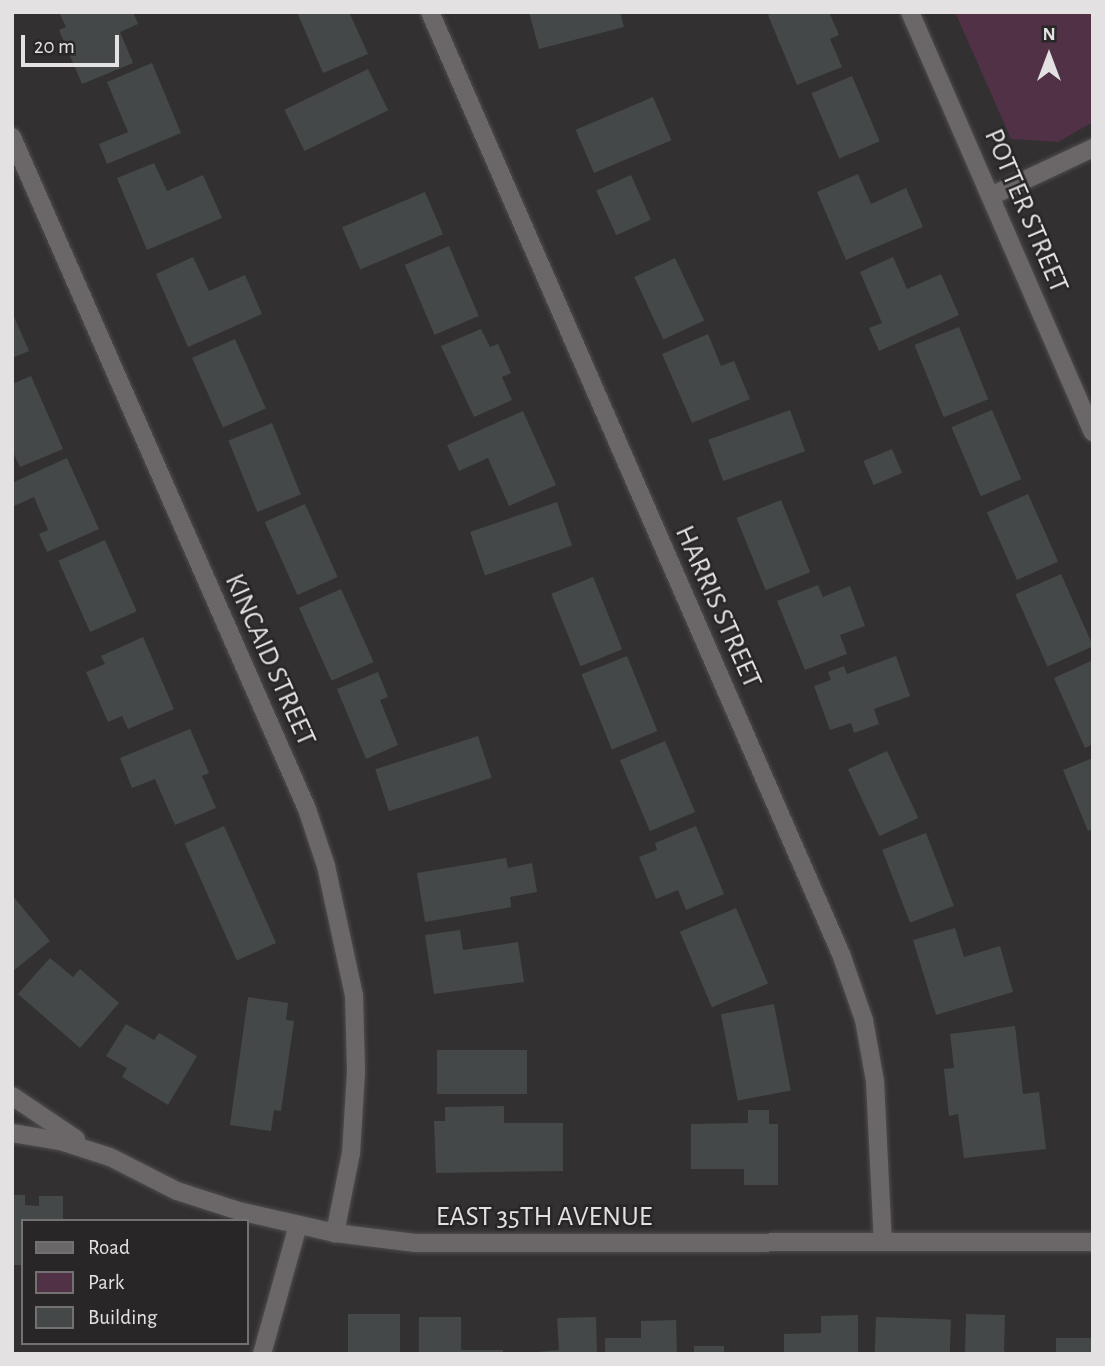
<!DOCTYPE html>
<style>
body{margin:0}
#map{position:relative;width:1105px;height:1366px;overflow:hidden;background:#333031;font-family:"Alegreya Sans",sans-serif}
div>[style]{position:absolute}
.green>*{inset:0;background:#513145}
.building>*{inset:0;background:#444848;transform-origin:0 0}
.roads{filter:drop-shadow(0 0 2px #4e4c4d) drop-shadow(0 0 2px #4e4c4d)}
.minor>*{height:18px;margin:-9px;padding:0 9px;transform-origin:9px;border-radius:9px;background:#6b6769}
span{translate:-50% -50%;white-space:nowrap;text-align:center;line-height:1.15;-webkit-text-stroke:5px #292627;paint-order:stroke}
.street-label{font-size:28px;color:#e3e1e2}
.frame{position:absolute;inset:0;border:14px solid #e3e1e2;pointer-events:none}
.legend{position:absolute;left:21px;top:1219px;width:228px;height:126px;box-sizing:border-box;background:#292627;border:2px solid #737172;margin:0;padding:9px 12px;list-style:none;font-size:21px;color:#e3e1e2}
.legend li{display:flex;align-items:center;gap:14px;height:35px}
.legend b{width:35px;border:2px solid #737172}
.north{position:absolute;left:1014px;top:21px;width:70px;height:70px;-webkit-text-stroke:5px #292627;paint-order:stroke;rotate:0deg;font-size:19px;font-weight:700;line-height:28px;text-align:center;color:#e3e1e2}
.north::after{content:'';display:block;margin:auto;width:24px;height:32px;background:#e3e1e2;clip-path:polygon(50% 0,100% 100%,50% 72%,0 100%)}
.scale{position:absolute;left:21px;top:35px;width:98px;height:32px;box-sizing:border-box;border:4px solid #e3e1e2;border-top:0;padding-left:9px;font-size:21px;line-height:24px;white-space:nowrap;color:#e3e1e2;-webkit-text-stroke:5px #292627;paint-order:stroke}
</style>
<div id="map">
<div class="green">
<i style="clip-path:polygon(955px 12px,1093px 12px,1093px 122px,1058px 142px,1011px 139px)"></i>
</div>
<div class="building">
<i style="clip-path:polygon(59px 12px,133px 12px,138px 24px,120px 32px,133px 63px,82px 84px,59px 30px,66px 27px)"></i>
<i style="clip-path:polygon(297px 12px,349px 12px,368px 54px,323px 73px)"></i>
<i style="clip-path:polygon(529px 12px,620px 12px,624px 27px,539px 49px)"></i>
<i style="clip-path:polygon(775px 12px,829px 12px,839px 35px,830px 39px,842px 67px,797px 85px,768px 15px)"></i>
<i style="clip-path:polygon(152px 63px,181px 133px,107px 164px,99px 144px,128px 132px,107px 82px)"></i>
<i style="left:368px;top:69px;width:46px;height:93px;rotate:64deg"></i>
<i style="left:852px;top:76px;width:71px;height:44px;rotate:67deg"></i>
<i style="left:653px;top:97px;width:47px;height:84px;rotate:67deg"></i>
<i style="clip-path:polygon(154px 163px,167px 191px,203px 175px,222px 218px,147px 250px,117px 178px)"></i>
<i style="clip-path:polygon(858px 174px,871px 204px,906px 188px,923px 227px,846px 260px,817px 192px)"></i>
<i style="left:631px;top:175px;width:49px;height:38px;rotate:66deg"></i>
<i style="left:425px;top:192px;width:46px;height:90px;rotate:67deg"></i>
<i style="left:449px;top:246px;width:76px;height:48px;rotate:67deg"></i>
<i style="clip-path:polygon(193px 257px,209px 291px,245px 275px,262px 314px,188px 347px,156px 274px)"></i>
<i style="clip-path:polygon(893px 257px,907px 289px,941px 274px,959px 315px,879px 351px,869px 328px,882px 323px,860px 272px)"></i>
<i style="left:675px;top:258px;width:69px;height:45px;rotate:65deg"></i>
<i style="clip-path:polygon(12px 312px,29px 351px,12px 358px)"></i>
<i style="left:959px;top:327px;width:78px;height:48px;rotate:68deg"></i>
<i style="clip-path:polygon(481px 329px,490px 347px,498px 344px,511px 373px,502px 377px,512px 400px,474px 417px,441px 346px)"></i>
<i style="clip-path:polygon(708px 334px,721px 366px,734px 361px,750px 399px,692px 423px,662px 354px)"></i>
<i style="left:235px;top:339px;width:76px;height:47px;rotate:66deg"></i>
<i style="clip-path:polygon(31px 376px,63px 449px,20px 467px,12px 450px,12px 384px)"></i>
<i style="left:790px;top:410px;width:44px;height:87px;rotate:70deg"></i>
<i style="left:992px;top:410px;width:75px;height:44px;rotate:67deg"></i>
<i style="clip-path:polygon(523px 411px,556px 485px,509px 506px,488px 458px,459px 471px,447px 445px)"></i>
<i style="left:272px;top:423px;width:77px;height:47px;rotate:68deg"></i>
<i style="left:892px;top:449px;width:26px;height:31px;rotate:67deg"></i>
<i style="clip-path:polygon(67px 458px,99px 529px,47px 552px,39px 534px,48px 530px,34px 497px,12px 507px,12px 483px)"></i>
<i style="left:1028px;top:494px;width:74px;height:45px;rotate:66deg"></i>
<i style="left:781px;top:500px;width:78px;height:48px;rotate:68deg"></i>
<i style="left:557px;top:502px;width:46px;height:92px;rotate:71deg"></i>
<i style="left:305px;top:504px;width:80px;height:44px;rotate:66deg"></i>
<i style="left:105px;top:540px;width:78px;height:51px;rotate:66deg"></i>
<i style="left:1061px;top:574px;width:79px;height:50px;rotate:66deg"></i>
<i style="left:593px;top:577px;width:78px;height:45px;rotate:68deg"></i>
<i style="clip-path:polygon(818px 585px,823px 597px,850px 586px,865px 626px,840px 635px,847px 654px,805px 670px,777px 601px)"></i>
<i style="left:341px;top:589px;width:80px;height:46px;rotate:66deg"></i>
<i style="clip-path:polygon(143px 637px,174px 709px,128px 729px,122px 716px,108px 722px,86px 672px,105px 664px,101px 656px)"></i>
<i style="left:627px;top:656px;width:81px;height:49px;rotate:68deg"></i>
<i style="clip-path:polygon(896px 656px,910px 696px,874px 709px,879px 724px,854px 733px,851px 723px,830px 730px,814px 686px,831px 680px,828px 672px,844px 666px,847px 674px)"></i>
<i style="clip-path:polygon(1093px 660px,1093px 744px,1085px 748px,1054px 678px)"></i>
<i style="clip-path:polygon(378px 672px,388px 697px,380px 700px,398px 745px,366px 759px,337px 689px)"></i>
<i style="clip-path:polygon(190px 729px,209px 773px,202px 776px,216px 808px,175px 825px,155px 779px,132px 788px,120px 758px)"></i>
<i style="left:478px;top:736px;width:44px;height:108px;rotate:72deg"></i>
<i style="left:665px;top:741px;width:77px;height:49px;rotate:67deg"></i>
<i style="left:887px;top:751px;width:74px;height:43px;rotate:65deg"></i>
<i style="clip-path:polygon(1093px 758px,1093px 829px,1088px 831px,1063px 770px)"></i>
<i style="left:224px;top:826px;width:128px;height:43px;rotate:66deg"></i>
<i style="clip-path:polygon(696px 826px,724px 894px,686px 910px,678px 890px,656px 899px,639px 857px,657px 850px,655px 843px)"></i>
<i style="left:926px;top:833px;width:78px;height:47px;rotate:69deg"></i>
<i style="clip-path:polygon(506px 858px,508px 868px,532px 863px,537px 892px,510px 897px,511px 907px,425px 922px,417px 873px)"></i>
<i style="clip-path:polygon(12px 895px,50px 941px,12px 972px)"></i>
<i style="left:736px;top:908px;width:82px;height:61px;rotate:67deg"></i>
<i style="clip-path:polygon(955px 928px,964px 957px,1000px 946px,1013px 992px,936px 1015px,913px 940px)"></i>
<i style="clip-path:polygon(460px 930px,463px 950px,518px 942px,524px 982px,434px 994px,425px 935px)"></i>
<i style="clip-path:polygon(50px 958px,73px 977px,80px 969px,119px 1003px,80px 1048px,18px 994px)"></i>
<i style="clip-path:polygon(248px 997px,288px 1003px,286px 1020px,294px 1021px,281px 1111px,274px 1110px,271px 1131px,230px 1125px)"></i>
<i style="left:774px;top:1004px;width:88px;height:54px;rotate:79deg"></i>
<i style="clip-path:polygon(126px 1024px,154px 1040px,159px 1033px,197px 1056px,168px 1105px,122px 1077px,127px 1068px,106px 1056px)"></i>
<i style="clip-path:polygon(1015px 1026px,1023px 1094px,1039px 1092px,1046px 1149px,964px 1158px,958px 1114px,949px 1116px,944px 1069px,954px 1068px,950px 1034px)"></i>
<i style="left:437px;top:1050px;width:90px;height:44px"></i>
<i style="clip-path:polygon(504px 1106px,504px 1123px,563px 1123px,563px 1171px,436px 1173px,434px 1121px,445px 1121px,445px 1107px)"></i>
<i style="clip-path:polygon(748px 1110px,769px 1110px,769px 1124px,778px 1124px,778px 1185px,744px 1185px,744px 1169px,691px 1169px,691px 1124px,748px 1123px)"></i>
<i style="clip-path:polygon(12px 1195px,25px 1195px,25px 1205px,39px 1206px,39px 1196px,63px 1196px,63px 1221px,23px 1221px,23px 1265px,12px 1265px)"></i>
<i style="left:348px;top:1314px;width:52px;height:40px"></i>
<i style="clip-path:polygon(966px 1314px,1005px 1315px,1004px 1351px,1010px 1354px,965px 1354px)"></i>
<i style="clip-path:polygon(858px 1315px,858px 1354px,784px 1354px,784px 1334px,821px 1333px,821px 1316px)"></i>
<i style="clip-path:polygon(419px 1317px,461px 1317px,461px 1350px,503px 1350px,503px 1354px,419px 1354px)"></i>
<i style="clip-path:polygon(596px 1317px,597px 1354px,516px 1354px,559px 1350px,557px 1318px)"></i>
<i style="left:876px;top:1317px;width:75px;height:37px;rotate:2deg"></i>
<i style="clip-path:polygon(676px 1320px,677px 1354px,605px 1354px,605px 1338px,641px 1338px,641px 1321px)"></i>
<i style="left:1056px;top:1338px;width:37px;height:16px"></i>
<i style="left:694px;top:1346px;width:30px;height:8px"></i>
</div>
<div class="roads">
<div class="minor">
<i style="left:430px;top:12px;width:1028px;rotate:66.43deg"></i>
<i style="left:841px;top:954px;width:70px;rotate:70.8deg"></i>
<i style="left:864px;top:1020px;width:62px;rotate:79.8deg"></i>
<i style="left:875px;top:1081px;width:161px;rotate:87.2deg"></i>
<i style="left:910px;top:12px;width:458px;rotate:66.5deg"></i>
<i style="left:12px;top:137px;width:734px;rotate:66.3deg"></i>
<i style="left:307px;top:809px;width:60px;rotate:71.6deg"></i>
<i style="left:326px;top:866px;width:132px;rotate:77.8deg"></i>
<i style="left:354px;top:995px;width:77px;rotate:88.5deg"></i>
<i style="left:356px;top:1072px;width:81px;rotate:93.5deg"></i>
<i style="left:351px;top:1153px;width:82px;rotate:101.3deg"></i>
<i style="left:991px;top:196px;width:113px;rotate:-25.2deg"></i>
<i style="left:12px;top:1096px;width:77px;rotate:33.9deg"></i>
<i style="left:12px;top:1133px;width:49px;rotate:9.5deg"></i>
<i style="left:60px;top:1141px;width:52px;rotate:17.7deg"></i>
<i style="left:110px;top:1157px;width:75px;rotate:26.9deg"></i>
<i style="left:177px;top:1191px;width:65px;rotate:17.9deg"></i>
<i style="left:239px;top:1211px;width:98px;rotate:12.9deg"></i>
<i style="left:335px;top:1233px;width:81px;rotate:7.1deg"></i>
<i style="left:415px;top:1243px;width:678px;rotate:-0.08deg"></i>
<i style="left:262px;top:1354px;width:134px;rotate:-74.4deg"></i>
</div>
</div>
<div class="street-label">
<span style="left:1026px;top:211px;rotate:67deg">POTTER STREET</span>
<span style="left:718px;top:607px;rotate:66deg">HARRIS STREET</span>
<span style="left:270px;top:660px;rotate:66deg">KINCAID STREET</span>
<span style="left:544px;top:1217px">EAST 35TH AVENUE</span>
</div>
<div class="frame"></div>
<ul class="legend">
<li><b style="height:9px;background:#6b6769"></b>Road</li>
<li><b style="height:19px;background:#513145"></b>Park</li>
<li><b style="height:19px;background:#444848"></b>Building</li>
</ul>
<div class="north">N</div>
<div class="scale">20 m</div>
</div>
